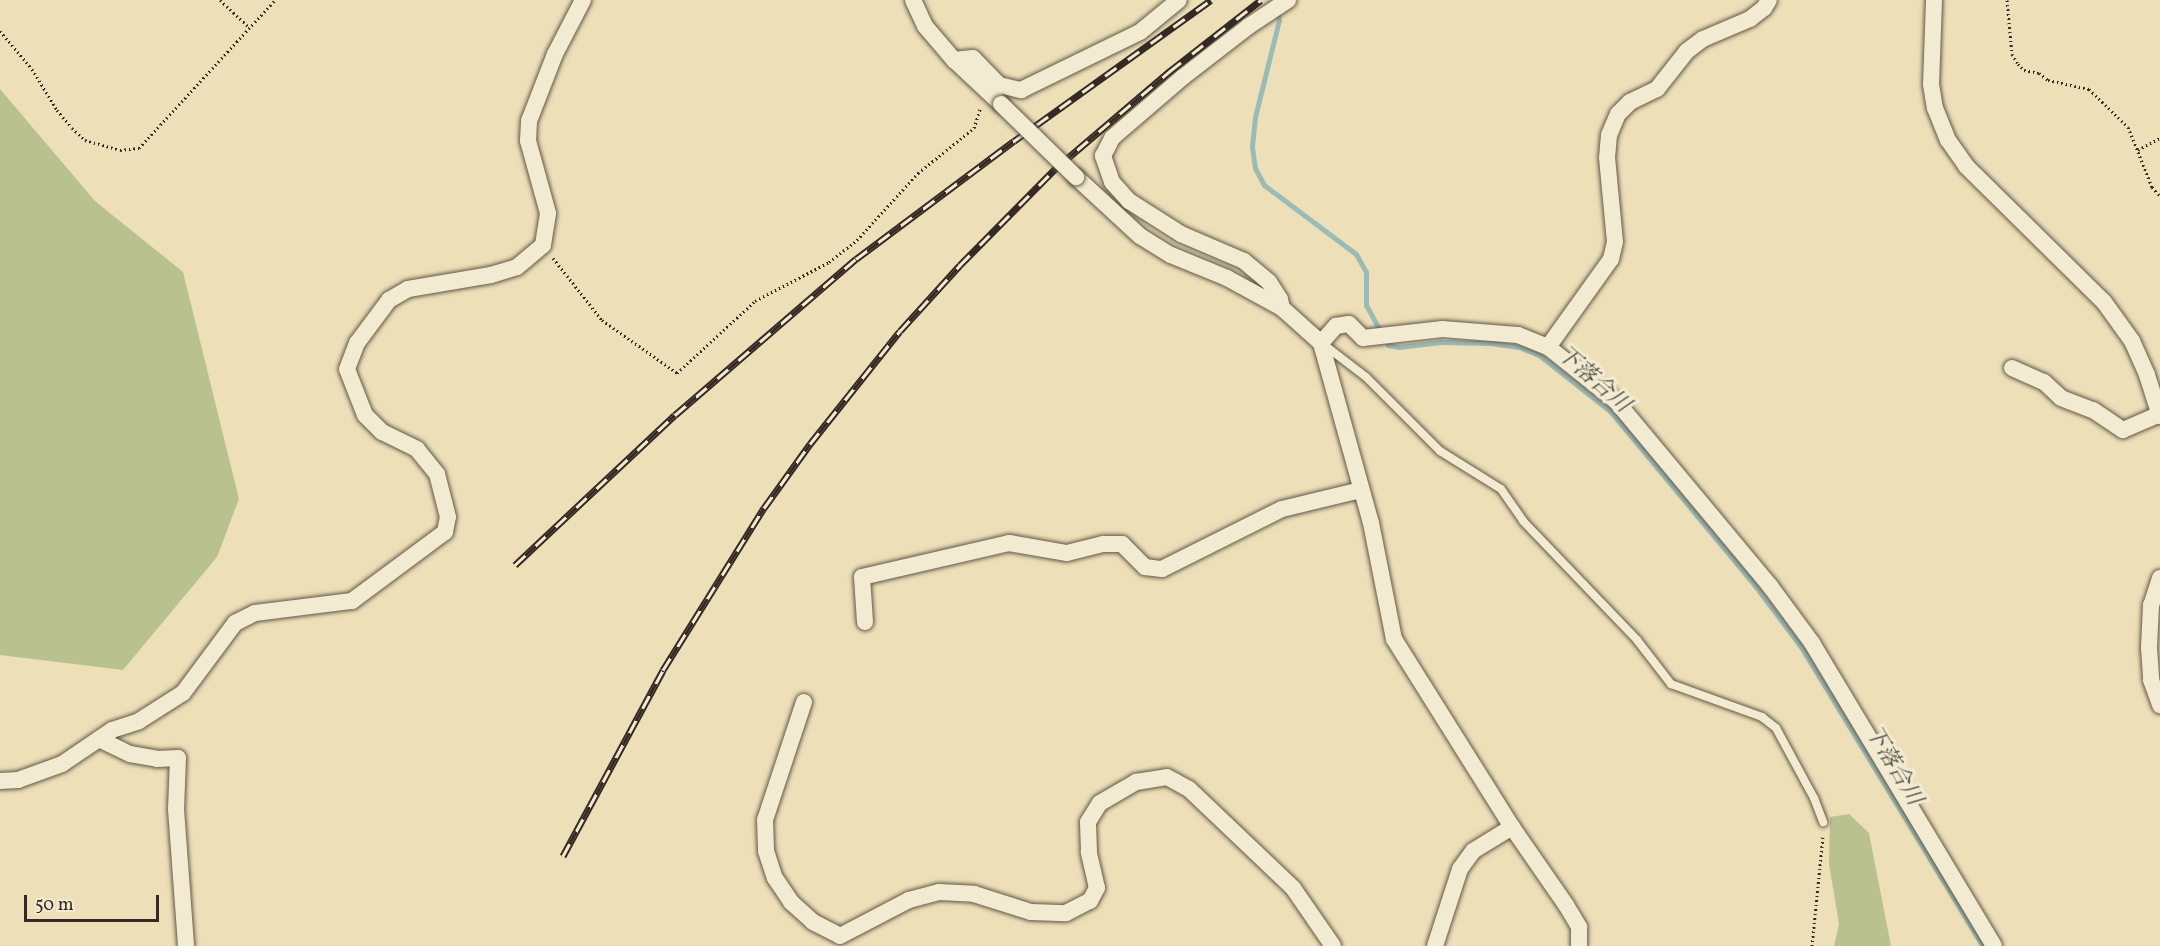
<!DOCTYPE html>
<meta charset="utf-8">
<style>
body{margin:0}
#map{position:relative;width:2160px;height:946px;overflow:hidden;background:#ede0b8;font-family:Vollkorn,"Noto Serif JP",serif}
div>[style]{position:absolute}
.green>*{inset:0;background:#b9c28e}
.stream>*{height:5px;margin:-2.5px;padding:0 2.5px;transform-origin:2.5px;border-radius:2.5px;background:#9bbbb6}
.path>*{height:3px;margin-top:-1.5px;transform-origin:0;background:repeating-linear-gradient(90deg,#352923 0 1.5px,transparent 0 4.5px)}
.roads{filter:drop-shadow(0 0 2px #635748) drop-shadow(0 0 2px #635748)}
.service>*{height:8px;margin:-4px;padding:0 4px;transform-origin:4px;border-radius:4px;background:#f3ebd1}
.minor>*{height:16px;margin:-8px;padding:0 8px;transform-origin:8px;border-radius:8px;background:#f3ebd1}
.rail>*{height:7px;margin-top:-3.5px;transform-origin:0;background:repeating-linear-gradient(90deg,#f3ebd1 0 14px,#352923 0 28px);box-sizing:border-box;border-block:2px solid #352923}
.bridges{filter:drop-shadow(0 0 2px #635748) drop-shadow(0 0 2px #635748)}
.minor-bridge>*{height:16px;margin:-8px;padding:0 8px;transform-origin:8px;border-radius:8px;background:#f3ebd1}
span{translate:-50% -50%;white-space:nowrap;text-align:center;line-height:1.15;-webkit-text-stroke:6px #f3ebd1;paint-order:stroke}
.water-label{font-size:22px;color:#4e4e48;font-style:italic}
.scale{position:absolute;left:24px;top:895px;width:135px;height:27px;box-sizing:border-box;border:3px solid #352923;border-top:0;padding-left:8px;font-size:18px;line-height:21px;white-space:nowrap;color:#352923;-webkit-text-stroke:4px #f3ebd1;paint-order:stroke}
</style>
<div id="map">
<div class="green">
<i style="clip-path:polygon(0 89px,95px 201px,183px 272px,239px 499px,217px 557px,123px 670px,0 655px)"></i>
<i style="clip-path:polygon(1849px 814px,1869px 833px,1891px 946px,1834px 946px,1839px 924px,1829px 864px,1830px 817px)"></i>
</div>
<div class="stream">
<i style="left:1278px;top:11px;width:9px;rotate:84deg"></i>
<i style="left:1279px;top:20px;width:100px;rotate:103.9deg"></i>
<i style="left:1255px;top:117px;width:30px;rotate:96deg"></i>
<i style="left:1252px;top:147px;width:21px;rotate:82deg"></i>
<i style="left:1255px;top:168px;width:19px;rotate:62deg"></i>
<i style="left:1264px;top:185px;width:115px;rotate:36.9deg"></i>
<i style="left:1356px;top:254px;width:21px;rotate:61deg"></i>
<i style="left:1366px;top:272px;width:33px;rotate:90deg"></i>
<i style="left:1366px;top:305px;width:46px;rotate:61.2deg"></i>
<i style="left:1388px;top:345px;width:11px;rotate:10deg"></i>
<i style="left:1399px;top:347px;width:42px;rotate:-6.8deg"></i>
<i style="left:1441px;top:342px;width:49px;rotate:1.2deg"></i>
<i style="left:1490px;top:343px;width:29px;rotate:8deg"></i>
<i style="left:1519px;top:347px;width:22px;rotate:22deg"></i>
<i style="left:1539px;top:355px;width:90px;rotate:38.3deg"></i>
<i style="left:1610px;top:411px;width:229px;rotate:50.3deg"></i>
<i style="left:1756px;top:587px;width:75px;rotate:53.1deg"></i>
<i style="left:1801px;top:647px;width:350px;rotate:58.7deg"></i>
</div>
<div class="path">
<i style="left:220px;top:0;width:40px;rotate:43deg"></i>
<i style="left:2007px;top:0;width:54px;rotate:84.7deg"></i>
<i style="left:2012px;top:54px;width:12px;rotate:59deg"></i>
<i style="left:2018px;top:64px;width:8px;rotate:45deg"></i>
<i style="left:2024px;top:70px;width:15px;rotate:11deg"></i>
<i style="left:2039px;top:73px;width:11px;rotate:38deg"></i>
<i style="left:2048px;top:80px;width:42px;rotate:12.4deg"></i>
<i style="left:2089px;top:89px;width:54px;rotate:44.3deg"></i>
<i style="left:2128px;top:127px;width:65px;rotate:68.2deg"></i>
<i style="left:2152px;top:187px;width:12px;rotate:48deg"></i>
<i style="left:0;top:31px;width:50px;rotate:49.9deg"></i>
<i style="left:32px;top:69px;width:48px;rotate:58.6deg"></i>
<i style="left:57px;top:110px;width:23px;rotate:50deg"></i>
<i style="left:72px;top:128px;width:18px;rotate:43deg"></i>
<i style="left:85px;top:140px;width:36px;rotate:16deg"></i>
<i style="left:120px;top:150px;width:19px;rotate:-6deg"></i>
<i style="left:139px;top:148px;width:201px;rotate:-47.4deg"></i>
<i style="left:2138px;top:150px;width:25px;rotate:-29deg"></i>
<i style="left:553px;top:258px;width:79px;rotate:51.7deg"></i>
<i style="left:602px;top:320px;width:92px;rotate:35.2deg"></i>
<i style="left:677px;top:373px;width:106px;rotate:-42.7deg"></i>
<i style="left:755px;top:301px;width:84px;rotate:-27.8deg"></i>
<i style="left:829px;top:262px;width:36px;rotate:-38deg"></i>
<i style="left:857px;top:240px;width:91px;rotate:-47.7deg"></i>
<i style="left:918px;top:173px;width:72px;rotate:-38.8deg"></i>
<i style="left:974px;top:128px;width:22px;rotate:-72deg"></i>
<i style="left:1812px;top:946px;width:112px;rotate:-84.3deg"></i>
</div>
<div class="roads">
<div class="service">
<i style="left:1323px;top:344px;width:54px;rotate:37.5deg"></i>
<i style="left:1366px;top:377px;width:105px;rotate:45deg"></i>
<i style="left:1440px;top:451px;width:72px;rotate:31.9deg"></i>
<i style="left:1501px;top:489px;width:39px;rotate:55deg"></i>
<i style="left:1523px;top:521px;width:165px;rotate:46.2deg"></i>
<i style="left:1637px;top:640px;width:56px;rotate:52.3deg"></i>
<i style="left:1671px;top:684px;width:97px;rotate:19.9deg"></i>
<i style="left:1762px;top:717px;width:18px;rotate:38deg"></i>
<i style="left:1776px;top:728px;width:80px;rotate:61.5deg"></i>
<i style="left:1814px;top:798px;width:26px;rotate:69deg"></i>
</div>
<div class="minor">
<i style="left:913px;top:0;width:29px;rotate:65deg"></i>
<i style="left:925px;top:26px;width:45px;rotate:49.5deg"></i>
<i style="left:954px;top:60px;width:64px;rotate:43.1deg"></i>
<i style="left:1934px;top:0;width:84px;rotate:92deg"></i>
<i style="left:1931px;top:84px;width:24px;rotate:81deg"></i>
<i style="left:1935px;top:108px;width:35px;rotate:68deg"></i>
<i style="left:1948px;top:140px;width:32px;rotate:55deg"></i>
<i style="left:1966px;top:166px;width:194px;rotate:44.6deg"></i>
<i style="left:2104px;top:302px;width:48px;rotate:54.3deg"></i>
<i style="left:2132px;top:341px;width:37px;rotate:66deg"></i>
<i style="left:2147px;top:375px;width:43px;rotate:72.4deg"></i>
<i style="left:954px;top:60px;width:19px;rotate:-6deg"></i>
<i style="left:973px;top:58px;width:37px;rotate:46deg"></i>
<i style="left:999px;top:85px;width:23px;rotate:13deg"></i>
<i style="left:1021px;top:90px;width:132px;rotate:-26deg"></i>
<i style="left:1140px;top:32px;width:50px;rotate:-39.4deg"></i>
<i style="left:1076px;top:177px;width:87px;rotate:42.7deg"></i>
<i style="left:1140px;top:236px;width:36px;rotate:32deg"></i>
<i style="left:1171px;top:255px;width:61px;rotate:22.3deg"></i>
<i style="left:1227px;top:278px;width:63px;rotate:28.6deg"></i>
<i style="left:1282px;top:308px;width:52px;rotate:41.9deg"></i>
<i style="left:1321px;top:343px;width:187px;rotate:74.5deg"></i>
<i style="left:1371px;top:523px;width:118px;rotate:78.8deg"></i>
<i style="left:1394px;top:639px;width:222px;rotate:57.9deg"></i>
<i style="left:1512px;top:827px;width:95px;rotate:55.3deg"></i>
<i style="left:1566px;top:905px;width:26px;rotate:59deg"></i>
<i style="left:1579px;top:927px;width:19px;rotate:90deg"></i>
<i style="left:1282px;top:308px;width:9px;rotate:-103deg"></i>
<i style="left:1280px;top:299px;width:20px;rotate:-123deg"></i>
<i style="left:1269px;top:282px;width:33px;rotate:-140deg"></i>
<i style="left:1244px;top:261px;width:69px;rotate:-156.8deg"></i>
<i style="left:1181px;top:234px;width:62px;rotate:-147.6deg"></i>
<i style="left:1129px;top:201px;width:25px;rotate:-132deg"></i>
<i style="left:1112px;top:182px;width:28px;rotate:-109deg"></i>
<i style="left:1103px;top:156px;width:20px;rotate:-63deg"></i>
<i style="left:1112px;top:138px;width:94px;rotate:-40.7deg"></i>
<i style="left:1183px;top:77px;width:83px;rotate:-37.7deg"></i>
<i style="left:1249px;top:26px;width:47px;rotate:-33.7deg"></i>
<i style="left:1321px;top:343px;width:23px;rotate:-49deg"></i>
<i style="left:1336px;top:326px;width:13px;rotate:-9deg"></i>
<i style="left:1349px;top:324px;width:20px;rotate:45deg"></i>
<i style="left:1363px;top:338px;width:80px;rotate:-6.5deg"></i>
<i style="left:1442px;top:329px;width:76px;rotate:4.5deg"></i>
<i style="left:1518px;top:335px;width:32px;rotate:22deg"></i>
<i style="left:1548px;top:347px;width:87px;rotate:38.5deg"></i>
<i style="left:1616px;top:401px;width:241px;rotate:50.2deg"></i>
<i style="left:1770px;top:586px;width:71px;rotate:53.6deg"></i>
<i style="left:1812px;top:643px;width:353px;rotate:59deg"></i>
<i style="left:1548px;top:347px;width:108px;rotate:-54.4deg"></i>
<i style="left:1611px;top:259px;width:17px;rotate:-77deg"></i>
<i style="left:1615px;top:242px;width:84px;rotate:-95.4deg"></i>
<i style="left:1607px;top:158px;width:23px;rotate:-85deg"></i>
<i style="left:1609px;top:135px;width:23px;rotate:-67deg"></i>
<i style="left:1618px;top:114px;width:17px;rotate:-45deg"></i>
<i style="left:1630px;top:102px;width:30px;rotate:-26deg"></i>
<i style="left:1657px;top:89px;width:48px;rotate:-51.7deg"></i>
<i style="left:1687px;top:51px;width:20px;rotate:-37deg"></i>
<i style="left:1703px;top:39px;width:51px;rotate:-23.1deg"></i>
<i style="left:1750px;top:19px;width:18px;rotate:-38deg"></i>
<i style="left:1764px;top:8px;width:9px;rotate:-58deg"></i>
<i style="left:2012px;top:368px;width:35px;rotate:24deg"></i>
<i style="left:2044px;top:382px;width:23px;rotate:43deg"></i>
<i style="left:2061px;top:398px;width:34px;rotate:21deg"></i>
<i style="left:2093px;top:410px;width:36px;rotate:34deg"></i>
<i style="left:2123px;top:430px;width:40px;rotate:-23.4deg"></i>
<i style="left:2160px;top:578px;width:28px;rotate:108deg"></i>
<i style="left:2151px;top:605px;width:43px;rotate:92.7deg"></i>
<i style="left:2149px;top:648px;width:32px;rotate:86deg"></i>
<i style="left:2151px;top:680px;width:27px;rotate:70deg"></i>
<i style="left:865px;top:622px;width:45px;rotate:-93.8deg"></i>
<i style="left:862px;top:577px;width:151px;rotate:-13deg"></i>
<i style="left:1009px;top:543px;width:59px;rotate:9.8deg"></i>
<i style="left:1067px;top:553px;width:38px;rotate:-14deg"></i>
<i style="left:1104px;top:544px;width:18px"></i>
<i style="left:1122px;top:544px;width:33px;rotate:45deg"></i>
<i style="left:1145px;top:567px;width:17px;rotate:7deg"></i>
<i style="left:1162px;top:569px;width:134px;rotate:-26.6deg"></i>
<i style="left:1282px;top:509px;width:81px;rotate:-13.5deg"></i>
<i style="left:804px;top:702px;width:124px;rotate:108.3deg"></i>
<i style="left:765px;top:820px;width:31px;rotate:88deg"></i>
<i style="left:766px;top:851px;width:28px;rotate:72deg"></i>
<i style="left:775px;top:878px;width:29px;rotate:56deg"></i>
<i style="left:791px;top:902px;width:30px;rotate:42deg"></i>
<i style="left:813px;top:922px;width:30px;rotate:27deg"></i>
<i style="left:840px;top:936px;width:78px;rotate:-27.6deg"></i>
<i style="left:909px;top:900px;width:31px;rotate:-15deg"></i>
<i style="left:939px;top:892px;width:35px;rotate:3deg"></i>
<i style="left:974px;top:894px;width:60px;rotate:17.5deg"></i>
<i style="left:1031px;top:912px;width:35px;rotate:2deg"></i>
<i style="left:1066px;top:913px;width:27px;rotate:-27deg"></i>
<i style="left:1090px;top:901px;width:15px;rotate:-62deg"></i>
<i style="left:1097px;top:888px;width:37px;rotate:-103deg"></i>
<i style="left:1089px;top:852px;width:30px;rotate:-92deg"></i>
<i style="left:1088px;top:822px;width:22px;rotate:-58deg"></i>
<i style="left:1100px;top:803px;width:42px;rotate:-30.3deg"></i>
<i style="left:1136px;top:782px;width:31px;rotate:-9deg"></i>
<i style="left:1167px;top:777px;width:25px;rotate:29deg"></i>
<i style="left:1189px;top:789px;width:144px;rotate:43.6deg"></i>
<i style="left:1293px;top:888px;width:70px;rotate:55.4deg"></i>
<i style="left:99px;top:739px;width:34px;rotate:26deg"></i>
<i style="left:130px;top:754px;width:27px;rotate:10deg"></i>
<i style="left:157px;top:759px;width:21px;rotate:-3deg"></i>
<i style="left:178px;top:758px;width:51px;rotate:92.2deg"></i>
<i style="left:176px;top:809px;width:137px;rotate:85.8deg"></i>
<i style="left:0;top:781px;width:18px;rotate:-3deg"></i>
<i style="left:18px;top:780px;width:47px;rotate:-20deg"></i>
<i style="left:62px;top:764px;width:60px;rotate:-34.2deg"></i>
<i style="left:112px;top:730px;width:28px;rotate:-18deg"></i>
<i style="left:139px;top:721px;width:52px;rotate:-32.5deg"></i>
<i style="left:183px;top:693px;width:87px;rotate:-53.4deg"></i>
<i style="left:235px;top:623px;width:22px;rotate:-27deg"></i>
<i style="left:255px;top:613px;width:98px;rotate:-7.1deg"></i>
<i style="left:352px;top:601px;width:116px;rotate:-36.6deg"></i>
<i style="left:445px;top:532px;width:15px;rotate:-79deg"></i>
<i style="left:448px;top:517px;width:44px;rotate:-104.3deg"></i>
<i style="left:437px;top:474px;width:32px;rotate:-129deg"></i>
<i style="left:417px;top:449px;width:39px;rotate:-154deg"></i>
<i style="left:382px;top:432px;width:24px;rotate:-135deg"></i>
<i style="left:365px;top:415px;width:49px;rotate:-111.4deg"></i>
<i style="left:347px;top:369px;width:28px;rotate:-69deg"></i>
<i style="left:357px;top:343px;width:54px;rotate:-53.3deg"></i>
<i style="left:389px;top:300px;width:22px;rotate:-30deg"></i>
<i style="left:408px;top:289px;width:84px;rotate:-9.6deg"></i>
<i style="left:491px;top:275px;width:27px;rotate:-17deg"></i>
<i style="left:517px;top:267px;width:34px;rotate:-40deg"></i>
<i style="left:543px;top:245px;width:32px;rotate:-81deg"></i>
<i style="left:548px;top:213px;width:75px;rotate:-105.5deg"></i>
<i style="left:528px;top:141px;width:20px;rotate:-87deg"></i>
<i style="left:529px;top:121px;width:72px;rotate:-68.8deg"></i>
<i style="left:555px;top:54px;width:61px;rotate:-62.6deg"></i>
<i style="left:1435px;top:946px;width:81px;rotate:-72deg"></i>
<i style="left:1460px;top:869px;width:22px;rotate:-54deg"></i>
<i style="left:1473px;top:851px;width:46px;rotate:-31.6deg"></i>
</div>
</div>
<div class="rail">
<i style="left:515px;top:565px;width:219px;rotate:-43.2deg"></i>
<i style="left:675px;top:415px;width:239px;rotate:-40.8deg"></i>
<i style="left:856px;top:259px;width:197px;rotate:-36.8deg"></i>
<i style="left:1014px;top:141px;width:242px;rotate:-35.6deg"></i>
<i style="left:563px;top:856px;width:211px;rotate:-61.7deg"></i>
<i style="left:663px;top:670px;width:191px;rotate:-58.1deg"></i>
<i style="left:764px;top:508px;width:79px;rotate:-54.3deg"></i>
<i style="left:810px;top:444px;width:144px;rotate:-51.5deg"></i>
<i style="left:900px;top:331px;width:89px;rotate:-47.7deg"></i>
<i style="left:960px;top:265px;width:136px;rotate:-45.3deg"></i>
<i style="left:1056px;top:168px;width:150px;rotate:-40.4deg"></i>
<i style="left:1170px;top:71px;width:115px;rotate:-38deg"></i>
</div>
<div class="bridges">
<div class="minor-bridge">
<i style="left:1001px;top:104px;width:105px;rotate:44.2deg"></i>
</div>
</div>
<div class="water-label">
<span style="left:1593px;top:380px;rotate:41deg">下落合川</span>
<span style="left:1893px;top:766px;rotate:59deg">下落合川</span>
</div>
<div class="scale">50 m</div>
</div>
